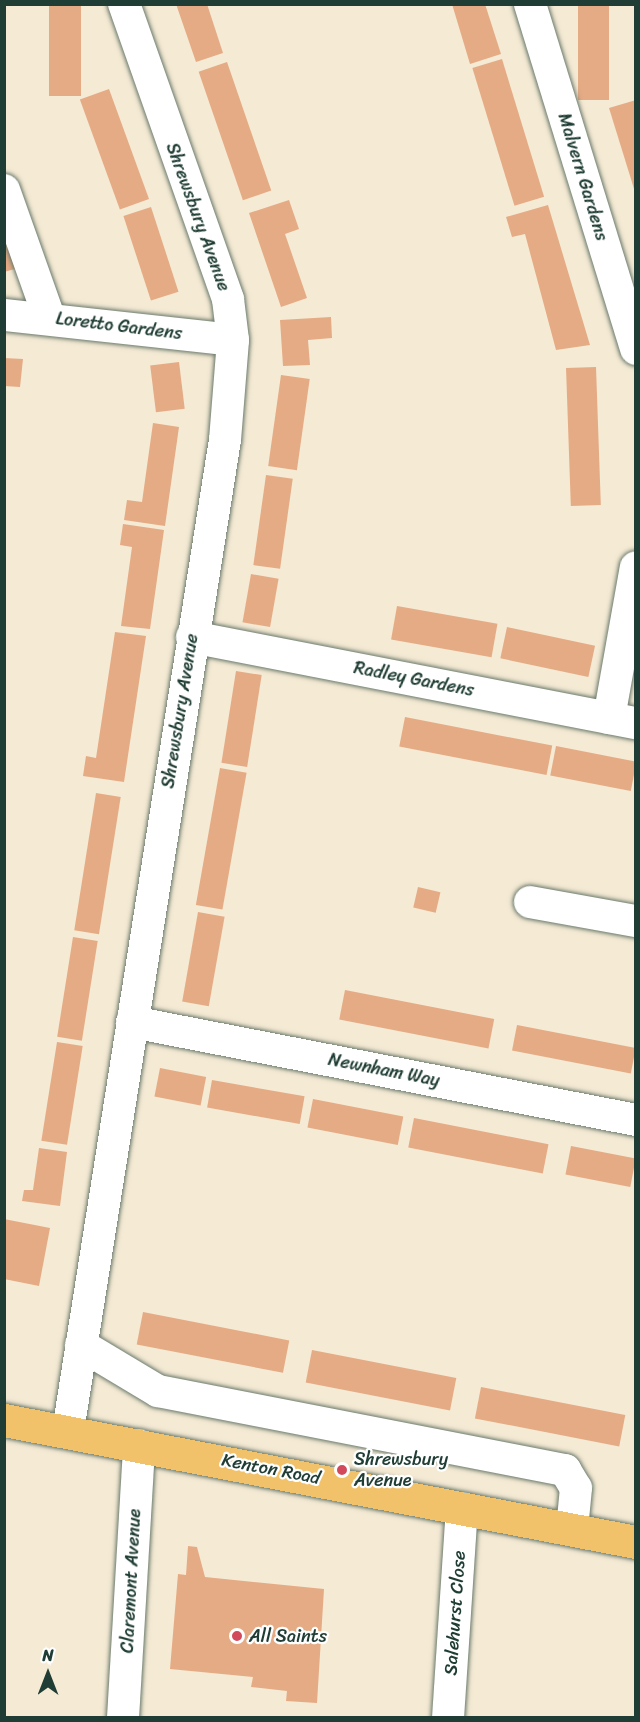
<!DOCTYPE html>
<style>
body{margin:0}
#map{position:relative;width:640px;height:1722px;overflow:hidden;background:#f5ead4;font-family:Sriracha,sans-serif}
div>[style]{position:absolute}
.building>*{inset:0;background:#e5ab85;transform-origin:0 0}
.roads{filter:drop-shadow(0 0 2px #6a7a6c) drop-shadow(0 0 2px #6a7a6c)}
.minor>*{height:32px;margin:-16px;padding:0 16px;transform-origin:16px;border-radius:16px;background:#fff}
.major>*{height:33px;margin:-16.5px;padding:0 16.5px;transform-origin:16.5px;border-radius:16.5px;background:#f2c26a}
.dots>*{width:16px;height:16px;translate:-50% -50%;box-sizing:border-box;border:3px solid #fff;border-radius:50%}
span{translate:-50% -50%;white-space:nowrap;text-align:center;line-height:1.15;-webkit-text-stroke:4.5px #fff;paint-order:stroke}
.street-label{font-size:18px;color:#1f3d34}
.poi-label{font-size:18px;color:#1f3d34}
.left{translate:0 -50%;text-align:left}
.frame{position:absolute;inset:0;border:6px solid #1f3d34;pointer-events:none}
.north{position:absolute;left:18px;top:1644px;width:60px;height:60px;-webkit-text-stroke:4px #fff;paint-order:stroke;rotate:0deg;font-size:16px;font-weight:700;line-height:24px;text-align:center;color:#1f3d34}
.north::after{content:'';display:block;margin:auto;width:21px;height:27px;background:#1f3d34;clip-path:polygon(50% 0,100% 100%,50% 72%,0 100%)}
</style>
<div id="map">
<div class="building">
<i style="left:49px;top:4px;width:32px;height:92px"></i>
<i style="clip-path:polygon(176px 4px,207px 4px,223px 53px,196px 62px)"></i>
<i style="clip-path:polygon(452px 4px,485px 4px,501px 54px,470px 64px)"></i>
<i style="left:578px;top:4px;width:31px;height:96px"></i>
<i style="left:502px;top:59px;width:144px;height:31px;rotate:73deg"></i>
<i style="left:227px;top:62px;width:136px;height:30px;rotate:71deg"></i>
<i style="left:109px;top:89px;width:117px;height:31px;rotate:70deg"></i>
<i style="clip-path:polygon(636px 100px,636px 192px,635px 192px,609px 108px)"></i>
<i style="clip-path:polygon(289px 200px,299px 229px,285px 234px,307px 298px,281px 307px,249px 213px)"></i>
<i style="clip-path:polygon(548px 205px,590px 345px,556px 350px,525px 234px,512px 237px,506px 217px)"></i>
<i style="left:151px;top:207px;width:89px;height:29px;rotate:72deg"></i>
<i style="clip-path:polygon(4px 217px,22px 267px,4px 272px)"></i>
<i style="clip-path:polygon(331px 317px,332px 338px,308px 340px,310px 365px,283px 366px,280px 320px)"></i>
<i style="clip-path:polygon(4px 358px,23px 359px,20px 387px,4px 386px)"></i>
<i style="left:179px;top:362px;width:47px;height:29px;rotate:83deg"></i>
<i style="left:596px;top:367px;width:138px;height:30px;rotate:88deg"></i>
<i style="left:281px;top:375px;width:29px;height:92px;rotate:8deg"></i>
<i style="clip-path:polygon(153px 423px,179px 427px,165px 526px,124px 520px,127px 500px,142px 502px)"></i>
<i style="left:266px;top:475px;width:27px;height:91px;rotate:8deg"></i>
<i style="clip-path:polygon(123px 524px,164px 530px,150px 629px,121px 626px,132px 547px,120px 545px)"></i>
<i style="left:251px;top:574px;width:28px;height:49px;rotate:10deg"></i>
<i style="left:397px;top:606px;width:102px;height:34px;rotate:10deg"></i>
<i style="left:507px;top:627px;width:90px;height:32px;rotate:12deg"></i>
<i style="clip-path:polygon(115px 632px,146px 636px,124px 782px,83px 776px,86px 756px,96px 758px)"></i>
<i style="left:236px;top:671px;width:26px;height:93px;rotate:9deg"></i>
<i style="left:405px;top:717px;width:150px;height:30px;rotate:11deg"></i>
<i style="left:556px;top:746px;width:82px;height:30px;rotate:11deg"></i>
<i style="left:220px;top:768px;width:27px;height:139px;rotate:10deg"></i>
<i style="left:96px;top:793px;width:25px;height:139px;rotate:9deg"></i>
<i style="left:418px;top:887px;width:23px;height:21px;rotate:13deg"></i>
<i style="left:198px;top:912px;width:27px;height:91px;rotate:10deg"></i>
<i style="left:73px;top:937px;width:25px;height:101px;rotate:9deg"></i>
<i style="left:345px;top:990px;width:152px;height:30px;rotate:11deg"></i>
<i style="left:517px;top:1025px;width:121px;height:26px;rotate:11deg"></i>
<i style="left:57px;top:1042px;width:26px;height:100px;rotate:9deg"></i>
<i style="left:160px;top:1068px;width:47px;height:29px;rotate:11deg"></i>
<i style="left:212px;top:1080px;width:94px;height:28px;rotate:10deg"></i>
<i style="left:313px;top:1099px;width:92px;height:29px;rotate:11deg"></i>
<i style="left:414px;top:1118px;width:137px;height:30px;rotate:11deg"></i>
<i style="left:571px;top:1146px;width:66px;height:29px;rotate:11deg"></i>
<i style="clip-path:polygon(39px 1148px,67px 1152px,60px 1206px,22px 1201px,24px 1190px,33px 1190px)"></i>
<i style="clip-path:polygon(4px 1219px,50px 1228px,39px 1286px,4px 1279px)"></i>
<i style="left:143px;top:1312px;width:149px;height:33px;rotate:11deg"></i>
<i style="left:312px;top:1350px;width:147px;height:33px;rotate:11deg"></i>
<i style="left:481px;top:1387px;width:147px;height:32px;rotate:11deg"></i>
<i style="clip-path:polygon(188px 1546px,197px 1547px,205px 1577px,324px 1589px,317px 1703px,286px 1701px,287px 1691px,251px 1687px,253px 1677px,170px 1669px,178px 1574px,186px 1575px)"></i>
</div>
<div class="roads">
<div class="minor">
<i style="left:530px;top:4px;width:361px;rotate:72.9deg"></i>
<i style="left:4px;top:190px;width:135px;rotate:70.5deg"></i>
<i style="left:4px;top:315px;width:230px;rotate:6.2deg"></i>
<i style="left:192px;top:637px;width:452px;rotate:11deg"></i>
<i style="left:609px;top:718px;width:153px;rotate:-79.9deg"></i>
<i style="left:530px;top:902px;width:108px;rotate:10.2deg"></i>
<i style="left:132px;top:1022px;width:513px;rotate:11deg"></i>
<i style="left:81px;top:1345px;width:90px;rotate:30.9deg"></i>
<i style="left:158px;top:1391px;width:415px;rotate:11deg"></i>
<i style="left:565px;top:1470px;width:21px;rotate:59deg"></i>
<i style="left:576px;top:1488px;width:41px;rotate:95.6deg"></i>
<i style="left:68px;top:1431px;width:1003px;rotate:-81deg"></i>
<i style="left:225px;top:440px;width:100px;rotate:-85.4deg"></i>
<i style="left:233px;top:340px;width:41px;rotate:-97deg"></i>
<i style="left:228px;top:299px;width:313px;rotate:-109.4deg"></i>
<i style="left:123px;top:1718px;width:273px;rotate:-86.6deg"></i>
<i style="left:448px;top:1718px;width:210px;rotate:-86.2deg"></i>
</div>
<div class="major">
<i style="left:4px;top:1420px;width:644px;rotate:10.93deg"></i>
</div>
</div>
<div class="dots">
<i style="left:342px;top:1470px;background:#d1495b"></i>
<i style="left:237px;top:1636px;background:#d1495b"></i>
</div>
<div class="street-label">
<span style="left:583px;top:177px;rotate:73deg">Malvern Gardens</span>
<span style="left:198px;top:217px;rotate:70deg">Shrewsbury Avenue</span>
<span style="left:119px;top:326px;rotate:7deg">Loretto Gardens</span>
<span style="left:414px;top:679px;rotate:11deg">Radley Gardens</span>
<span style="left:180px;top:711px;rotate:-81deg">Shrewsbury Avenue</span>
<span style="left:384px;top:1070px;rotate:11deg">Newnham Way</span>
<span style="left:271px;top:1469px;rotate:11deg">Kenton Road</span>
<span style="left:131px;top:1581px;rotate:-87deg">Claremont Avenue</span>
<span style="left:455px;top:1613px;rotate:-86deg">Salehurst Close</span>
</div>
<div class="poi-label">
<span class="left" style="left:354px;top:1470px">Shrewsbury<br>Avenue</span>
<span class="left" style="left:249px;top:1636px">All Saints</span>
</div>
<div class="frame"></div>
<div class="north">N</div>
</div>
